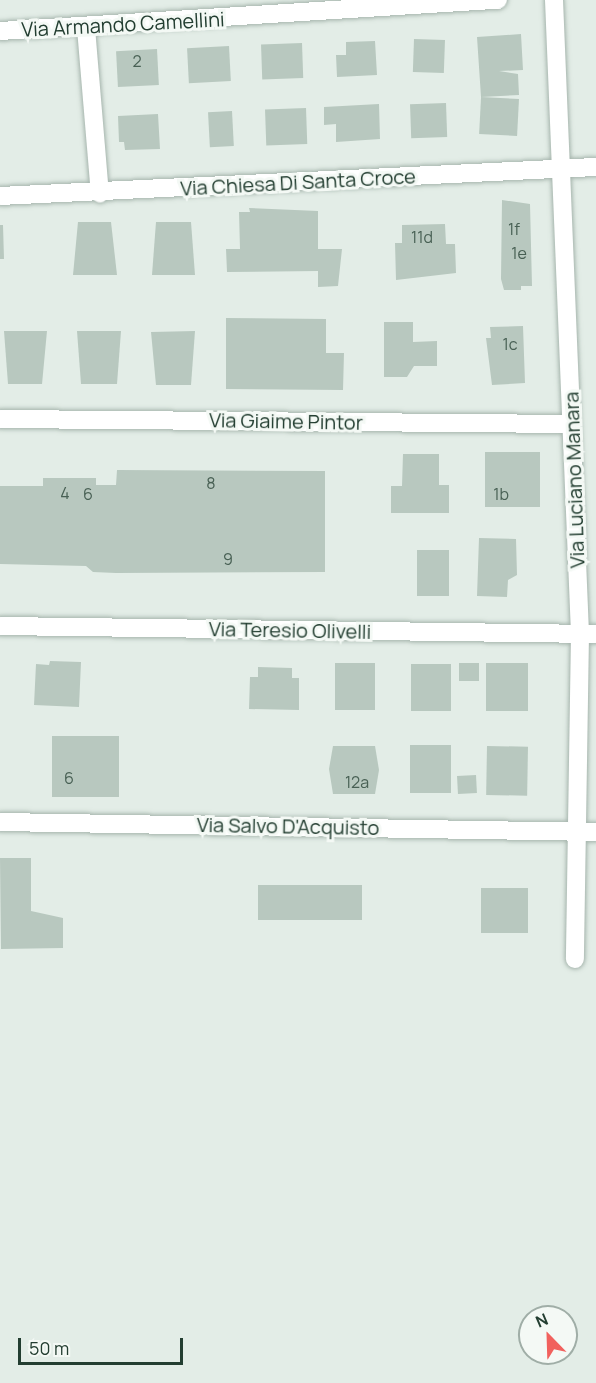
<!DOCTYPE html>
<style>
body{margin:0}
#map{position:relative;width:596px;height:1383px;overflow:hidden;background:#e3ede7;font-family:Manrope,sans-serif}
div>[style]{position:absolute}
.building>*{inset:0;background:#b8c8bf;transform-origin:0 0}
.roads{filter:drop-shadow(0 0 2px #a6b5ad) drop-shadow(0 0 2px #a6b5ad)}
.minor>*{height:18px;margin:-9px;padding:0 9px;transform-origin:9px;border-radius:9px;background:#fff}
span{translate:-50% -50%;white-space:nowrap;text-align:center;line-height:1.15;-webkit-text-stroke:6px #f4f9f5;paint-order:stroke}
.number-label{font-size:16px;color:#486054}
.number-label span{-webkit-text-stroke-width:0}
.street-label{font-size:20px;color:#233e31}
.north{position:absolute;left:518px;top:1305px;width:60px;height:60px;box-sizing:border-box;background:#f4f9f5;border:2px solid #a0aea7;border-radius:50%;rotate:337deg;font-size:16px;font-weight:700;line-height:24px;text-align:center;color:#233e31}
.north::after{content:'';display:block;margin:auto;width:21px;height:27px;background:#f1615d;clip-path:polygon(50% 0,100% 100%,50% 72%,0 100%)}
.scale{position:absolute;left:18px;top:1338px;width:165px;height:27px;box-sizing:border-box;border:3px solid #233e31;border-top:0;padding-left:8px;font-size:18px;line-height:21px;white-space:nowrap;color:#233e31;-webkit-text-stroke:4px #f4f9f5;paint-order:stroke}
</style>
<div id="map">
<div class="building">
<i style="clip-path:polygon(521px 34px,523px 70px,499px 71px,518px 74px,519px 95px,481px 97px,477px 37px)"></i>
<i style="left:414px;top:39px;width:31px;height:33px;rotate:2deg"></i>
<i style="clip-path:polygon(375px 41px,377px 75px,337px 77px,336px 55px,346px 55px,346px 42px)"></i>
<i style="left:302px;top:43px;width:35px;height:41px;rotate:88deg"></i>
<i style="left:229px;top:46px;width:35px;height:42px;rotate:87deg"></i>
<i style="left:157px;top:49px;width:36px;height:41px;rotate:87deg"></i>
<i style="left:519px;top:99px;width:37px;height:38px;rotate:93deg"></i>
<i style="left:446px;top:103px;width:34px;height:36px;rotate:88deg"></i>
<i style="clip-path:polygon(379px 104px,380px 139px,336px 142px,336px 124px,324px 125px,324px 107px)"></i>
<i style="left:306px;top:108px;width:36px;height:41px;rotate:88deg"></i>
<i style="left:232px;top:111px;width:35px;height:24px;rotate:87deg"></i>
<i style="clip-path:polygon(158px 114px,160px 149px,125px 150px,124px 142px,119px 142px,118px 116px)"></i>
<i style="clip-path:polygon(502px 200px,530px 204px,532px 286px,521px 286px,521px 290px,504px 290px,501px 279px)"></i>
<i style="clip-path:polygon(249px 208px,318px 211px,318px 249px,342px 249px,338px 286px,318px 287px,318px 271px,227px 272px,226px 249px,240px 249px,239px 212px,250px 212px)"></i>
<i style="clip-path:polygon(78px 222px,111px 222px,117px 275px,73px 275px)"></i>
<i style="clip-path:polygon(156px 222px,191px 222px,195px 275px,152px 275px)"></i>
<i style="clip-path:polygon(445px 224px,446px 244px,455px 244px,456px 273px,396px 280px,395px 243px,402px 243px,402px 225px)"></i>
<i style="clip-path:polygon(0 225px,3px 225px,4px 259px,0 259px)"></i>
<i style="clip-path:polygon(226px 318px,326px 319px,326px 353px,344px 353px,343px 390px,226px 389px)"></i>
<i style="clip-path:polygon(384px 322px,413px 322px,413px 342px,437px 341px,437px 366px,414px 366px,407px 377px,384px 377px)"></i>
<i style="clip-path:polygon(523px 326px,525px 383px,492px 385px,486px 338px,491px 338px,490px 327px)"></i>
<i style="clip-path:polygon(4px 331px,47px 331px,42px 384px,8px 384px)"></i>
<i style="clip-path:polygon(77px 331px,121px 331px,117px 384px,81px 384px)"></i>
<i style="clip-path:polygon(195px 331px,191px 385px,156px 385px,151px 332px)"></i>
<i style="left:540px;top:452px;width:55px;height:55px;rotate:90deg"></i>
<i style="clip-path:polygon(403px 454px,439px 454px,439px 485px,449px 485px,449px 513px,391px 513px,391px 486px,402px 486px)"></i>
<i style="clip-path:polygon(117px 470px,325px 471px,325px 572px,116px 573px,93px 572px,86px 566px,0 564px,0 486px,43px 486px,43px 478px,96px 478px,96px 485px,116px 485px)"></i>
<i style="clip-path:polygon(479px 538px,516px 539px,517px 575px,508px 580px,507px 597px,477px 596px)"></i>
<i style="left:417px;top:550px;width:32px;height:46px"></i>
<i style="clip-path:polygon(50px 661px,81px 662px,79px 707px,34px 705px,36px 664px,49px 665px)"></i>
<i style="left:335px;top:663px;width:40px;height:47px"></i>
<i style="left:459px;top:663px;width:20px;height:18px"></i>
<i style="left:486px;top:663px;width:42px;height:48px"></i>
<i style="left:411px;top:664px;width:40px;height:47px"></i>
<i style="clip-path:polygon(258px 667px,292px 668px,292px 678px,299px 678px,299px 710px,249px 709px,250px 677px,258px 677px)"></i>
<i style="left:119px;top:736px;width:61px;height:67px;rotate:90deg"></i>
<i style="left:410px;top:745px;width:41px;height:48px"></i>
<i style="clip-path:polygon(333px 746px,375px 746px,379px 770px,375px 794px,333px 794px,329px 769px)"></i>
<i style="left:487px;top:746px;width:41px;height:49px;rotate:1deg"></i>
<i style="left:476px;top:775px;width:18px;height:19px;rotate:87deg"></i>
<i style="clip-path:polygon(0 858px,31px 858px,31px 911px,63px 918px,63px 948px,1px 949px)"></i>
<i style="left:362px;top:885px;width:35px;height:104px;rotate:90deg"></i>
<i style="left:481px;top:888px;width:47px;height:45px"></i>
</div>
<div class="roads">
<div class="minor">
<i style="left:554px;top:0;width:635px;rotate:87.65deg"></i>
<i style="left:580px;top:634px;width:325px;rotate:90.9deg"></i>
<i style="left:86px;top:28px;width:166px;rotate:85.2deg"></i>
<i style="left:0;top:31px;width:499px;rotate:-3.6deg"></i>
<i style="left:0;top:196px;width:597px;rotate:-2.79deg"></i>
<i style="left:0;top:419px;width:571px;rotate:0.5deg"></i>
<i style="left:0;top:626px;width:596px;rotate:0.77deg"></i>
<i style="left:0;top:822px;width:596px;rotate:0.96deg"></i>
</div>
</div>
<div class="number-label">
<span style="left:137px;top:61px">2</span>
<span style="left:514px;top:229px">1f</span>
<span style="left:422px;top:237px">11d</span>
<span style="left:519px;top:253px">1e</span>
<span style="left:510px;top:344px">1c</span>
<span style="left:211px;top:483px">8</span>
<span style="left:65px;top:493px">4</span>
<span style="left:88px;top:494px">6</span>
<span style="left:501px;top:494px">1b</span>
<span style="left:228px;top:559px">9</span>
<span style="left:69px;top:778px">6</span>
<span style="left:357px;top:782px">12a</span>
</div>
<div class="street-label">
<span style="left:123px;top:24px;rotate:-3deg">Via Armando Camellini</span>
<span style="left:298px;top:182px;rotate:-3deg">Via Chiesa Di Santa Croce</span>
<span style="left:286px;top:421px;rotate:1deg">Via Giaime Pintor</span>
<span style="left:574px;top:480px;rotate:-92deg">Via Luciano Manara</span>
<span style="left:290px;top:630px;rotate:1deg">Via Teresio Olivelli</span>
<span style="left:288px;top:826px;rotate:1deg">Via Salvo D'Acquisto</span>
</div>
<div class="north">N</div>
<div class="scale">50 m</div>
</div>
